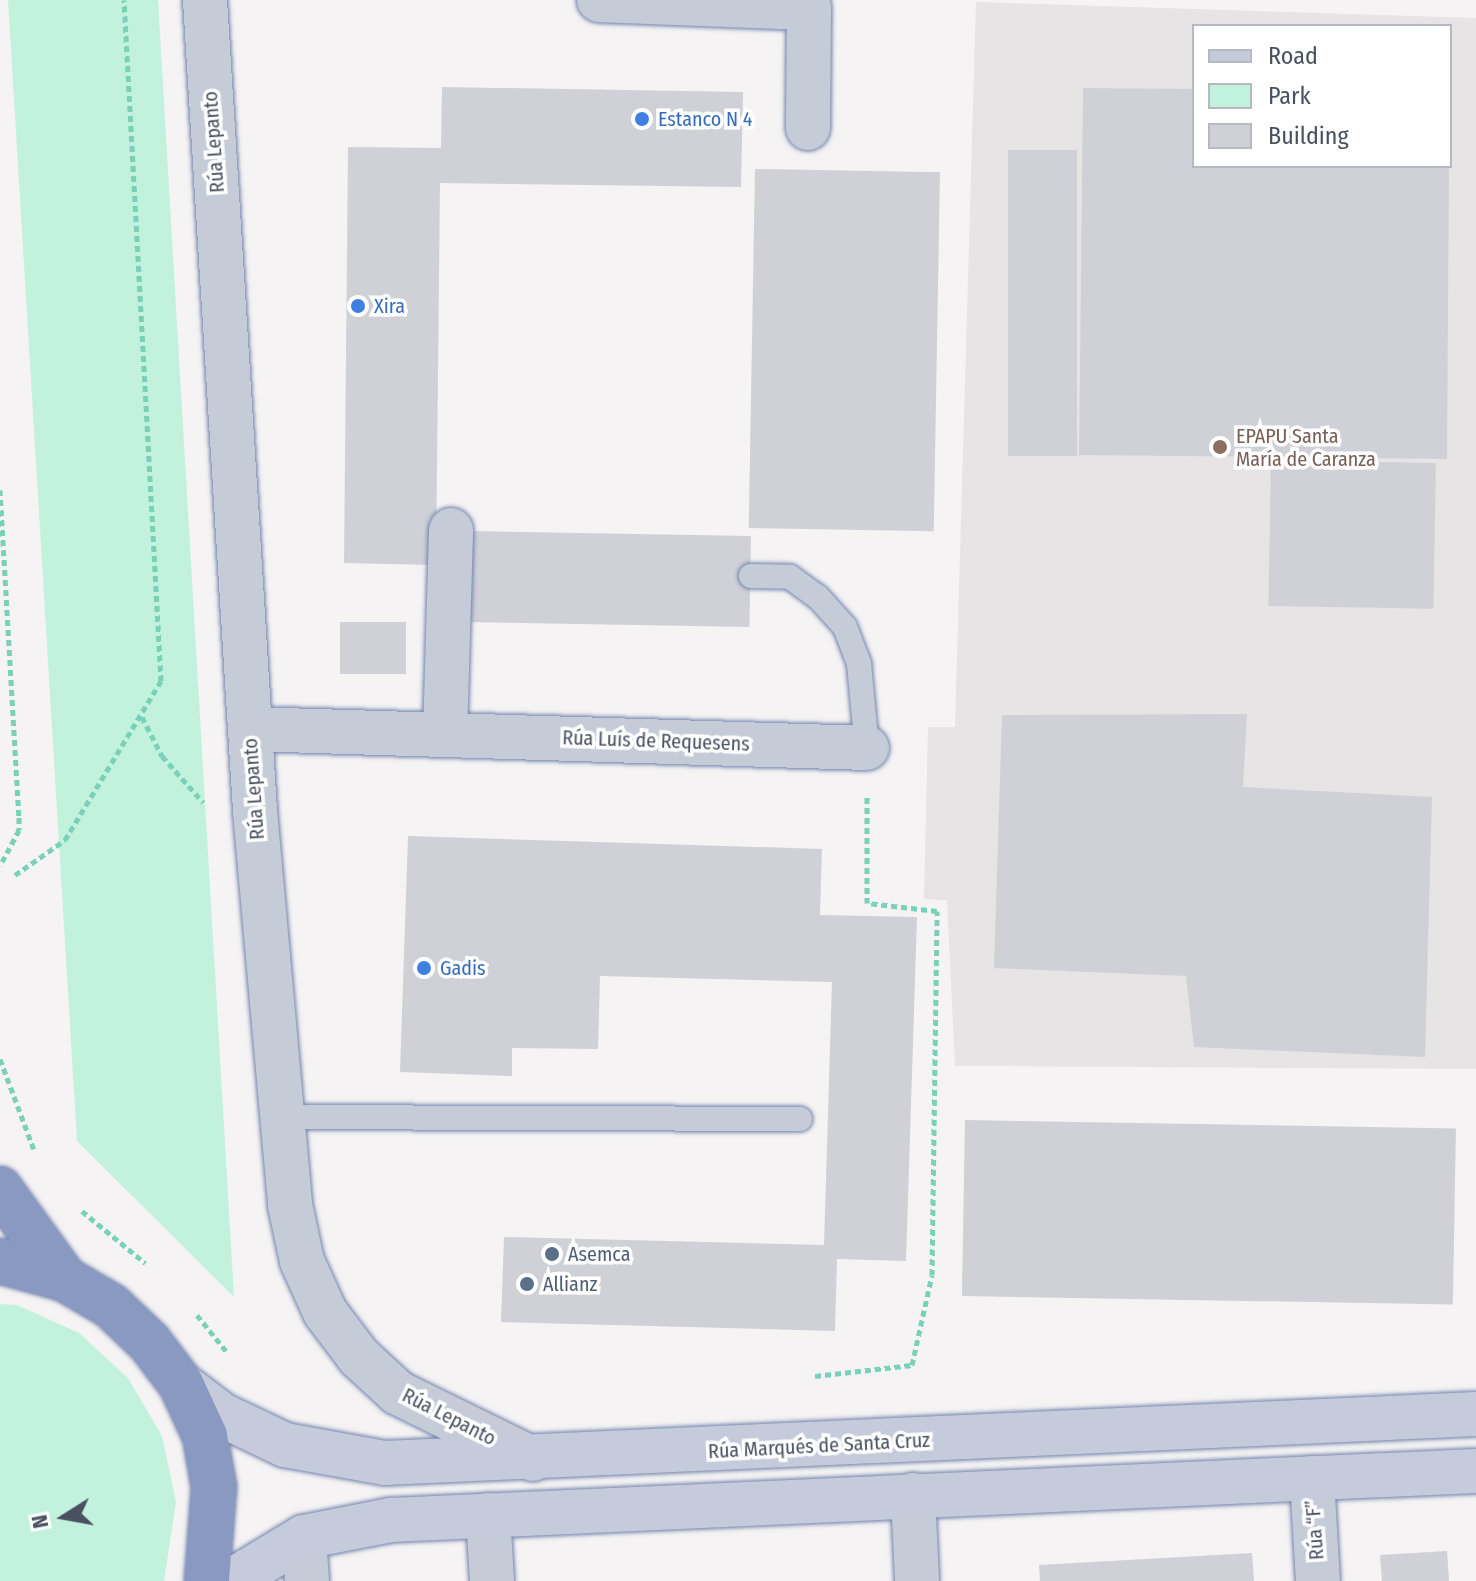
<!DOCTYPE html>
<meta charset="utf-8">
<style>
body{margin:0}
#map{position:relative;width:1476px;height:1581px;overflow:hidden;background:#f5f3f3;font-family:"Fira Sans Condensed",sans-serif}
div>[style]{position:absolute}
.education>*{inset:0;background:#e6e4e5}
.green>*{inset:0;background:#c2f2de}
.building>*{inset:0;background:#cfd1d7;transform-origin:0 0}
.path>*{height:5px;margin-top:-2.5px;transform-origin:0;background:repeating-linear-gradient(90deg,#78d1b8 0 6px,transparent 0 10px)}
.roads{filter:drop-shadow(0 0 2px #7584ae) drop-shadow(0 0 2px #7584ae)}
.lane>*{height:24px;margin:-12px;padding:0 12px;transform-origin:12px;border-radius:12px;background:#c6ccd7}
.street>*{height:44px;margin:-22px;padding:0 22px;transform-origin:22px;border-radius:22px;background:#c6ccd7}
.secondary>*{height:44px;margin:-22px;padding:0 22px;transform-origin:22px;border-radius:22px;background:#c5cbdb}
.highway>*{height:44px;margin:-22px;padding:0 22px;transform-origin:22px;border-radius:22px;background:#8a99c2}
.dots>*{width:22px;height:22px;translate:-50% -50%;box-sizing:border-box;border:4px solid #fff;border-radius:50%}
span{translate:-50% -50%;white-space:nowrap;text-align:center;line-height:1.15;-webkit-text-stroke:7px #fff;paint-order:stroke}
.shop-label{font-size:20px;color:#366cbe}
.left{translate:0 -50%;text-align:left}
.street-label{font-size:20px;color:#495161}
.education-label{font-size:20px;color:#785e54}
.service-label{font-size:20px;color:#4e5e75}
.legend{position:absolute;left:1192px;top:24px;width:260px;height:144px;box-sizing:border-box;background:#fff;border:2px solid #b6b9c0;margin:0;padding:10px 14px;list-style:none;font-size:24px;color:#495161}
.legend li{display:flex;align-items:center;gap:16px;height:40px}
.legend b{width:40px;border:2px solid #b6b9c0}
.north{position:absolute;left:24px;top:1477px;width:80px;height:80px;-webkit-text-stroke:6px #fff;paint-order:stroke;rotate:259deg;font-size:22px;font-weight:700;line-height:32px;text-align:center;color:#495161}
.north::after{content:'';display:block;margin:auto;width:28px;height:36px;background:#495161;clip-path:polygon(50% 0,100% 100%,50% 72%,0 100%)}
</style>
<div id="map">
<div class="education">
<i style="clip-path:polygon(evenodd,976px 2px,1476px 18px,1476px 1069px,955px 1066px,947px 900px,924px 899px,928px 727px,955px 727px,976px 2px,1194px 26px,1450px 26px,1450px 166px,1194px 166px,1194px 26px)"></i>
</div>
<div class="green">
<i style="clip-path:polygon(8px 0,158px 0,234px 1297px,77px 1141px)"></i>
<i style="clip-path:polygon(0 1304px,17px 1305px,79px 1333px,128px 1378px,162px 1436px,176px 1502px,164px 1581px,0 1581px)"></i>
</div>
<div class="building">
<i style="clip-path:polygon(442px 87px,743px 92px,741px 187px,440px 183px,436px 565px,344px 563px,348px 147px,441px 148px)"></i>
<i style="clip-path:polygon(1083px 88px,1194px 89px,1194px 166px,1449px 166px,1447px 459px,1079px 455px)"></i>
<i style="left:1008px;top:150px;width:69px;height:306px"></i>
<i style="left:755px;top:169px;width:185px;height:359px;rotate:1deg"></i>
<i style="left:1271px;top:460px;width:165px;height:146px;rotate:1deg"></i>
<i style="left:470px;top:531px;width:281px;height:91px;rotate:1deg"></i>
<i style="left:340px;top:622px;width:66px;height:52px"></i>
<i style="clip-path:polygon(1247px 714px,1243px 787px,1432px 797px,1425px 1057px,1194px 1047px,1186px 976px,994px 968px,1002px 715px)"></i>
<i style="clip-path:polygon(408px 836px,822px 849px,820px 915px,917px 917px,906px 1261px,837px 1259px,835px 1331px,501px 1322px,504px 1237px,824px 1245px,832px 982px,600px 976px,598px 1049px,512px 1048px,512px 1076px,400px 1072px)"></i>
<i style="left:965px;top:1120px;width:491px;height:176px;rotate:1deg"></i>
<i style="clip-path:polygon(1447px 1551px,1449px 1581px,1382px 1581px,1380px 1555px)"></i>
<i style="clip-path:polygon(1252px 1553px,1254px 1581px,1040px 1581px,1039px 1565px)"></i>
</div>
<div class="path">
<i style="left:0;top:490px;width:328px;rotate:86.7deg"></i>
<i style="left:19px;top:817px;width:13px;rotate:90deg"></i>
<i style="left:19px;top:830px;width:40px;rotate:118deg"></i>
<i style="left:142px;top:717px;width:44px;rotate:62.9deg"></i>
<i style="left:162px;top:756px;width:62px;rotate:48.3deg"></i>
<i style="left:15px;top:875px;width:61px;rotate:-35deg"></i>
<i style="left:65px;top:840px;width:186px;rotate:-58.9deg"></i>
<i style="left:161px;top:681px;width:682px;rotate:-93.11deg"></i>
<i style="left:0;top:1059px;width:97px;rotate:69.5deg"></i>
<i style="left:82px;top:1211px;width:82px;rotate:39.5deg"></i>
<i style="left:197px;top:1315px;width:46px;rotate:51.1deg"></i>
<i style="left:815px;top:1376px;width:98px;rotate:-6.5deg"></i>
<i style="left:912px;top:1365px;width:92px;rotate:-77.5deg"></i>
<i style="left:932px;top:1275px;width:364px;rotate:-89.2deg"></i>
<i style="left:937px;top:911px;width:70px;rotate:-173.5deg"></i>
<i style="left:867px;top:903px;width:107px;rotate:-90deg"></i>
</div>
<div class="roads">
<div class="lane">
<i style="left:751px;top:576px;width:39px;rotate:1deg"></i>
<i style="left:790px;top:577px;width:34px;rotate:36deg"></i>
<i style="left:818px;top:597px;width:40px;rotate:48deg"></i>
<i style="left:845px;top:627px;width:40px;rotate:69deg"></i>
<i style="left:859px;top:664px;width:84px;rotate:84.6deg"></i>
<i style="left:282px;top:1117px;width:518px;rotate:0.22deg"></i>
</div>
<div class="street">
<i style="left:205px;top:0;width:813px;rotate:86.47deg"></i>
<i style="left:255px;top:811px;width:396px;rotate:84.9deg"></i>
<i style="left:290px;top:1205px;width:57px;rotate:77.9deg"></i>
<i style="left:302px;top:1261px;width:56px;rotate:65.7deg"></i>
<i style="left:325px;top:1312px;width:56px;rotate:52.9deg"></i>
<i style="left:359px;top:1357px;width:53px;rotate:42.7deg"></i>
<i style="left:398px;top:1393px;width:150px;rotate:26.1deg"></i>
<i style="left:599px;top:0;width:210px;rotate:2.2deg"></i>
<i style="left:809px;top:8px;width:120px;rotate:90.5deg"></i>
<i style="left:250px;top:729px;width:617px;rotate:1.76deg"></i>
<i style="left:445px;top:735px;width:205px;rotate:-88.3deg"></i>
<i style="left:1312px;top:1478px;width:103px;rotate:86.7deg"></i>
<i style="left:913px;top:1495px;width:86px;rotate:87.3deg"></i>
<i style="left:488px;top:1515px;width:66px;rotate:86.5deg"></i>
<i style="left:304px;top:1537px;width:44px;rotate:86.1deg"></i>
</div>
<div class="secondary">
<i style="left:181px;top:1384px;width:51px;rotate:37.1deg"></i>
<i style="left:222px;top:1415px;width:70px;rotate:25.5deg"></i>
<i style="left:285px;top:1445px;width:102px;rotate:10.2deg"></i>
<i style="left:385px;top:1463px;width:1092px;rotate:-2.57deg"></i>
<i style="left:231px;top:1581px;width:85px;rotate:-31.1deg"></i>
<i style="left:304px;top:1537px;width:89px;rotate:-11.1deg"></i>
<i style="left:391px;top:1520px;width:1086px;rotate:-2.59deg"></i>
</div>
<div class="highway">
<i style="left:0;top:1189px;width:111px;rotate:54.2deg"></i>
<i style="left:0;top:1261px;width:67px;rotate:15.5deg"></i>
<i style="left:65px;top:1279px;width:53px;rotate:30.4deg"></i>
<i style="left:111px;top:1306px;width:52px;rotate:43.5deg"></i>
<i style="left:149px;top:1342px;width:53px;rotate:52.7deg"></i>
<i style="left:181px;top:1384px;width:57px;rotate:65.2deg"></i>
<i style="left:205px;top:1436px;width:52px;rotate:80deg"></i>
<i style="left:214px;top:1487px;width:94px;rotate:94.3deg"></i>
</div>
</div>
<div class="dots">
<i style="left:642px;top:119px;background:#3f7fe0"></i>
<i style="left:358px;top:306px;background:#3f7fe0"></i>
<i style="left:1220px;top:447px;background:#8d6e63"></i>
<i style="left:424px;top:968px;background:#3f7fe0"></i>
<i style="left:552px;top:1254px;background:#5c6f8a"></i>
<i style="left:527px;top:1284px;background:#5c6f8a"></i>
</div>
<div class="shop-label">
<span class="left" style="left:658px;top:119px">Estanco N 4</span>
<span class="left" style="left:374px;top:306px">Xira</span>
<span class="left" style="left:440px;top:968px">Gadis</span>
</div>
<div class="street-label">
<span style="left:214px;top:142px;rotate:-94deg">Rúa Lepanto</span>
<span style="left:656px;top:741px;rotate:2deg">Rúa Luís de Requesens</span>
<span style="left:254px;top:789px;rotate:-94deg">Rúa Lepanto</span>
<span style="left:449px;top:1417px;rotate:27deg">Rúa Lepanto</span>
<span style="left:819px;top:1446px;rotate:-3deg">Rúa Marqués de Santa Cruz</span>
<span style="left:1315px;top:1530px;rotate:-94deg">Rúa “F”</span>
</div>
<div class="education-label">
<span class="left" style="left:1236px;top:448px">EPAPU Santa<br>María de Caranza</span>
</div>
<div class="service-label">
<span class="left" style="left:568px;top:1254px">Asemca</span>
<span class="left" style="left:543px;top:1284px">Allianz</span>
</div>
<ul class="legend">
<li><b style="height:10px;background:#c5cbdb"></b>Road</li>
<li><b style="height:22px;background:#c2f2de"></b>Park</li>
<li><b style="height:22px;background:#cfd1d7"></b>Building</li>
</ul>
<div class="north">N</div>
</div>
